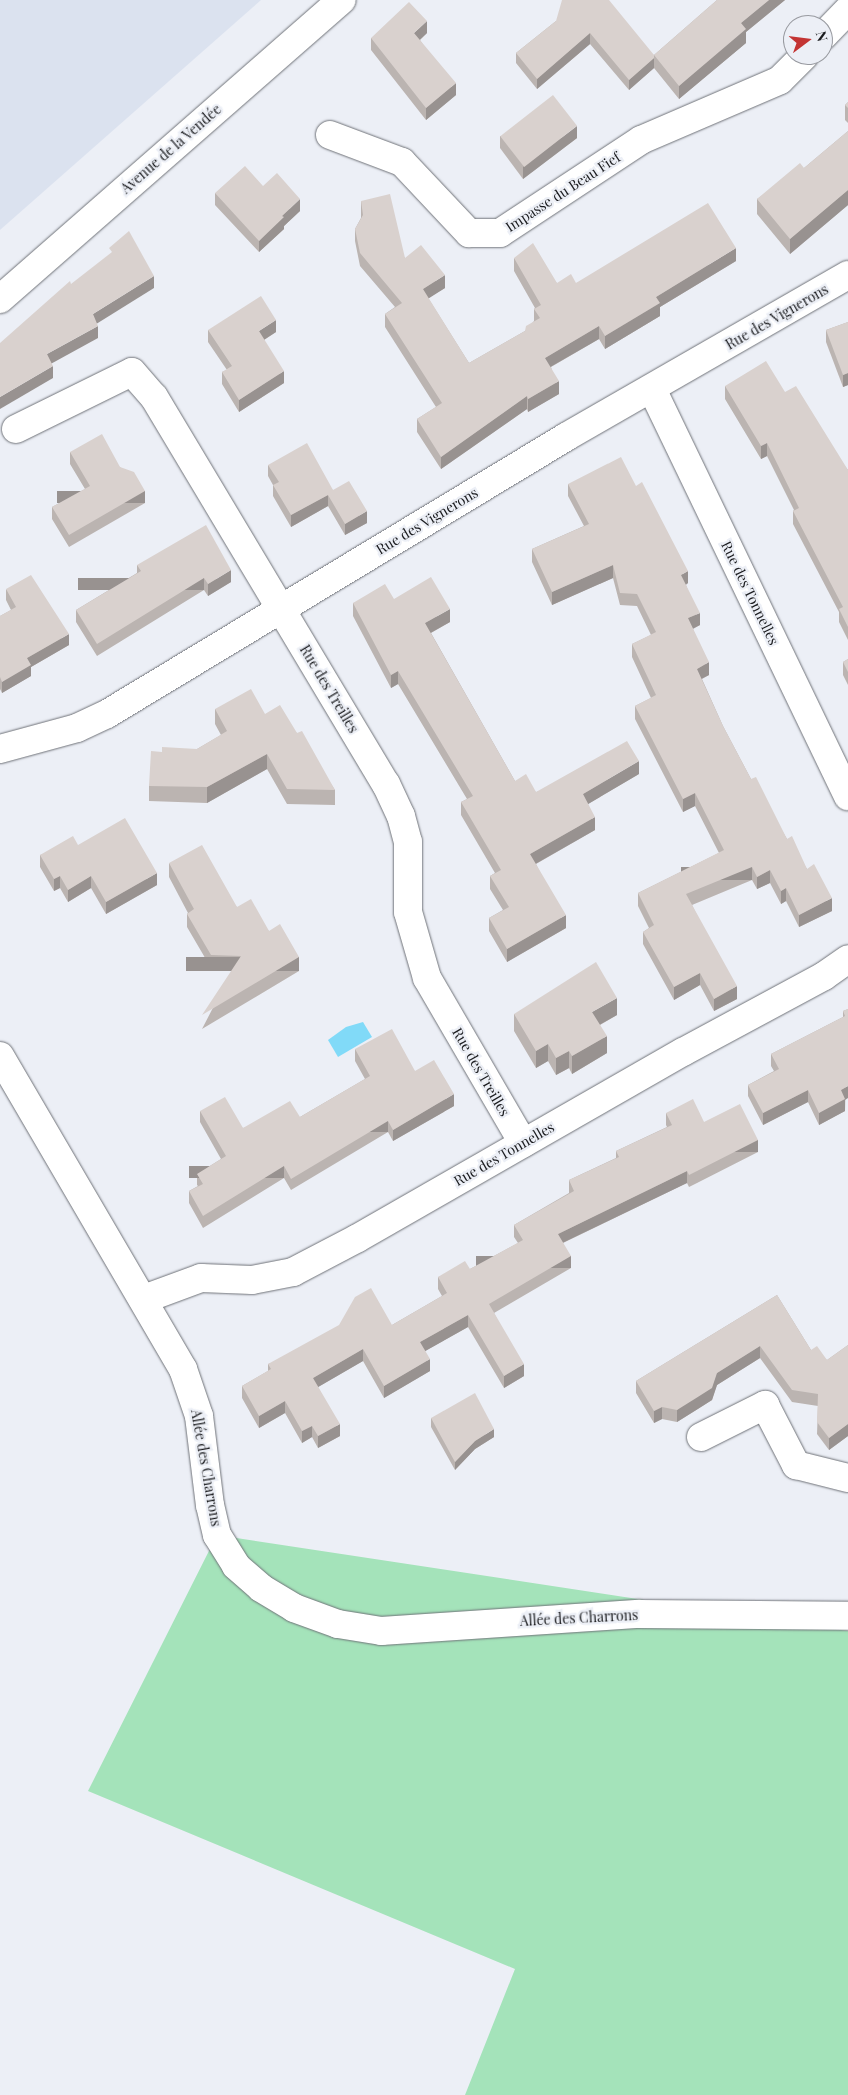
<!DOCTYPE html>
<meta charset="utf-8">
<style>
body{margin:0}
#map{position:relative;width:848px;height:2095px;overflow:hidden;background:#eceff6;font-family:"Playfair Display",serif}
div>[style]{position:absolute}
.built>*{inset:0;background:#dbe2ef}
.green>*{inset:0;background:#a4e3ba}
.water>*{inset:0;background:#81daf8}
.roads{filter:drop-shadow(0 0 1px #6f7278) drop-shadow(0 0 1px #6f7278)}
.minor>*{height:28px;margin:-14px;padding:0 14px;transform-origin:14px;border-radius:14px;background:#fff}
.major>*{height:28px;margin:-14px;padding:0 14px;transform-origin:14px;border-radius:14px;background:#fff}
.wall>*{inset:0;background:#bbb4b1}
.shaded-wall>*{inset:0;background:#989290;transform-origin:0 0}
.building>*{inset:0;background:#d9d1ce;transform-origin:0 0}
span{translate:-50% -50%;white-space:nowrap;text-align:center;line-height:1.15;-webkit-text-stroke:4.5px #eceff6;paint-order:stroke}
.street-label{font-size:14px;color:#1a1b1e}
.north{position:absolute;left:783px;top:15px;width:50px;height:50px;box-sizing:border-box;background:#eceff6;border:1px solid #989aa0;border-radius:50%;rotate:75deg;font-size:14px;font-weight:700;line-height:20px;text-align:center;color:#1a1b1e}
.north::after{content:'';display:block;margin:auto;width:18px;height:22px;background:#c33433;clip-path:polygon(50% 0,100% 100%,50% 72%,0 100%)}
</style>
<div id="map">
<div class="built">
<i style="clip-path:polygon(0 0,261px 0,0 230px)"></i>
</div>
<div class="green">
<i style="clip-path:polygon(217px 1535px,848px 1631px,848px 2095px,465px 2095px,515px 1969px,88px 1791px)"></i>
</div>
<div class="water">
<i style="clip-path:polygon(363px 1022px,372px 1037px,338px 1057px,328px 1040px,346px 1027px)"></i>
</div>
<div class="roads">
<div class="minor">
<i style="left:823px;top:36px;width:36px;rotate:-46deg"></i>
<i style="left:330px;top:135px;width:77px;rotate:20.6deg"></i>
<i style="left:402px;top:162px;width:98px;rotate:46.7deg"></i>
<i style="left:469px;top:233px;width:31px"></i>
<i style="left:500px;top:233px;width:169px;rotate:-33.4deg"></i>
<i style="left:641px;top:140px;width:151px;rotate:-23.3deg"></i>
<i style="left:780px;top:80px;width:35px;rotate:-45deg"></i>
<i style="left:652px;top:389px;width:452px;rotate:64.3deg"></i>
<i style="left:16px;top:429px;width:129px;rotate:-26.2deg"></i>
<i style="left:132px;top:372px;width:33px;rotate:49deg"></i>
<i style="left:154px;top:397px;width:451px;rotate:59.1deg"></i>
<i style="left:386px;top:784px;width:35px;rotate:65deg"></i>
<i style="left:401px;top:816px;width:27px;rotate:75deg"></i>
<i style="left:408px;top:842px;width:70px;rotate:90deg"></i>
<i style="left:408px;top:912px;width:69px;rotate:73.9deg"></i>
<i style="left:427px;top:978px;width:191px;rotate:59.8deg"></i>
<i style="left:0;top:749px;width:80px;rotate:-15.3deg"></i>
<i style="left:77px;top:728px;width:33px;rotate:-25deg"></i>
<i style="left:107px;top:714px;width:536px;rotate:-31.11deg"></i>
<i style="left:566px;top:437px;width:325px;rotate:-29.9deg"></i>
<i style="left:0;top:1056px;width:363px;rotate:59.7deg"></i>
<i style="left:183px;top:1369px;width:50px;rotate:71.2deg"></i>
<i style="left:199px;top:1416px;width:90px;rotate:83deg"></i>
<i style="left:210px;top:1505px;width:31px;rotate:77deg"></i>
<i style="left:217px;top:1535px;width:36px;rotate:58deg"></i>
<i style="left:236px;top:1566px;width:33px;rotate:41deg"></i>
<i style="left:261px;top:1588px;width:39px;rotate:31deg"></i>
<i style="left:294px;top:1608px;width:47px;rotate:20deg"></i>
<i style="left:338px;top:1624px;width:44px;rotate:9.2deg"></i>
<i style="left:381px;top:1631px;width:259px;rotate:-3.8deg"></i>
<i style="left:639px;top:1614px;width:209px;rotate:0.5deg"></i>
<i style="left:144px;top:1299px;width:61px;rotate:-20.2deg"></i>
<i style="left:201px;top:1278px;width:51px;rotate:2.2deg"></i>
<i style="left:252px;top:1280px;width:42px;rotate:-11deg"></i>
<i style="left:293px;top:1272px;width:73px;rotate:-27.6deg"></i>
<i style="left:358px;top:1238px;width:374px;rotate:-29.8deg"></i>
<i style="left:683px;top:1052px;width:160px;rotate:-28.3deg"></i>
<i style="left:824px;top:976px;width:29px;rotate:-35deg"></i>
<i style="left:701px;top:1437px;width:72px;rotate:-26.6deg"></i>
<i style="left:765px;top:1405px;width:68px;rotate:62.7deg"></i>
<i style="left:796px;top:1465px;width:54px;rotate:14deg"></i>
</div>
<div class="major">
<i style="left:0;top:299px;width:454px;rotate:-41.2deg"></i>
</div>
</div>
<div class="wall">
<i style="clip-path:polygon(717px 0,785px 0,746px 32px,746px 43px,679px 99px,654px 68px,629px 90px,590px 44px,537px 89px,516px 63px,516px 53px,556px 21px,654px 55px)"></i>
<i style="clip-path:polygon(427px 33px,420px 40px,456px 95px,426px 120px,371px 50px,371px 38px)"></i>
<i style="clip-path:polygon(848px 102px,848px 123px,845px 120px,845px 105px)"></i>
<i style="clip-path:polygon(848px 131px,848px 205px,790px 254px,757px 214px,757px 199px,804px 168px)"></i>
<i style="clip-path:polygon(500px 136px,577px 138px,523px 179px,500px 148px)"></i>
<i style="clip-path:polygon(215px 193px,300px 211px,284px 226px,284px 229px,259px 252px,215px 205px)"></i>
<i style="clip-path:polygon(361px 201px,405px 258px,445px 288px,428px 298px,469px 363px,525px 331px,534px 321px,534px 309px,535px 308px,514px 271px,514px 258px,557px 283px,576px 283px,736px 261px,660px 307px,660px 316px,605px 349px,599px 339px,551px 367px,559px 394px,528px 412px,527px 409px,441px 469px,417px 432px,417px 419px,436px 407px,385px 327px,385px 314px,395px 307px,360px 266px,355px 241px,355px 229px,361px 218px)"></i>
<i style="clip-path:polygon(848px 322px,848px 385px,843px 387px,826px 342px,826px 330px)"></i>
<i style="clip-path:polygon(208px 330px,276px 332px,264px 340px,284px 383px,239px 412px,222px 384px,222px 372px,227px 370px,208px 342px)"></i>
<i style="clip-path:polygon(725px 386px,785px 392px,848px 470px,848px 640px,839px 622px,839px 612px,793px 524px,793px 511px,794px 510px,767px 456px,761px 459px,725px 399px)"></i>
<i style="clip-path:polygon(70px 452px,120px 467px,145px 503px,69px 547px,52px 519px,52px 507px,85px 489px,70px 464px)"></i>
<i style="clip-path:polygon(268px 465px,333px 490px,367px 523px,345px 535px,328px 506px,291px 527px,273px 496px,273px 485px,268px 476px)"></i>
<i style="clip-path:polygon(568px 484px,636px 486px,688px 583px,686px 585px,700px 625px,693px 629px,709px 675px,702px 679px,723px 726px,751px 779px,787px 839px,807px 869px,832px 911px,799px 927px,786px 901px,781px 904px,770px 883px,757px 889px,752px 880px,692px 905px,737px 999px,714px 1011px,700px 985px,674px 1000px,643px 944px,643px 932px,649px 928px,638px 906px,638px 893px,719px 853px,695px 806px,683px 812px,635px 719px,635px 706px,651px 698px,632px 657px,632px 644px,651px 635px,637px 606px,620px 605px,613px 578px,552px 605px,532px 562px,532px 549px,584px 526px,568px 496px)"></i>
<i style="clip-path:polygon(137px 565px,231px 582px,208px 596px,204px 590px,97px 656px,76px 622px,76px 610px,137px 573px)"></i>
<i style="clip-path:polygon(6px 589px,69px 645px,31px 667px,31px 676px,2px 693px,0 689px,0 616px,11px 610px,6px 600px)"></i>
<i style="clip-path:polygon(394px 599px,450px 622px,431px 633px,515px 781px,536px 792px,639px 774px,588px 804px,595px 830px,536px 864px,566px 928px,507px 962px,489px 931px,489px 918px,503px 910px,490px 889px,490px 876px,495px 873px,461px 815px,461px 802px,467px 799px,398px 684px,391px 688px,353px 616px,353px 603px)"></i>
<i style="clip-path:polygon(848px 659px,848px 685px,843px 675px,843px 662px)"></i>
<i style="clip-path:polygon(215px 709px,265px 714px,297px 733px,335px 790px,335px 805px,287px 804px,267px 769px,207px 803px,149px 801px,149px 786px,162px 752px,197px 749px,221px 735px,215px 724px)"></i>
<i style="clip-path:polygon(78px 845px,157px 885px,106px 914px,91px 888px,68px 902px,60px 888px,54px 891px,40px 867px,40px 855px)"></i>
<i style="clip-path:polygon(169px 863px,237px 907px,269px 931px,299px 971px,202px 1029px,233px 969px,211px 968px,187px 927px,187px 914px,188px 913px,169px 877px)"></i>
<i style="clip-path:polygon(848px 1009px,845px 1111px,819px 1125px,808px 1102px,763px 1125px,748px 1096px,748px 1085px,774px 1071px,771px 1066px,771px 1054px,843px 1017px,843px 1011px)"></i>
<i style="clip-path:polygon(514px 1014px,617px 1015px,600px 1025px,607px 1053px,572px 1074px,569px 1068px,556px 1075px,548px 1061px,536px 1068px,514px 1031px)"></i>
<i style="clip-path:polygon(355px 1049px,415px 1071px,454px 1106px,393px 1141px,388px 1132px,291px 1190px,284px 1178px,203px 1228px,189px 1203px,189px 1191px,198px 1186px,197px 1185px,197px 1174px,221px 1159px,200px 1122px,200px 1111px,243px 1128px,300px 1117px,365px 1079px,355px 1061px)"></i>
<i style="clip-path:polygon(666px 1113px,704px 1122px,758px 1152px,689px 1187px,687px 1183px,563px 1243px,571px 1268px,494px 1313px,524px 1376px,504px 1388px,468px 1327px,425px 1351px,430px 1371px,384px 1398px,363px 1361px,318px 1387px,340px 1436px,318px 1448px,312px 1437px,302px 1443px,285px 1413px,259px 1428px,242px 1398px,242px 1386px,268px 1371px,268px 1364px,392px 1325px,442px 1296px,438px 1289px,438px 1277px,470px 1269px,518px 1243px,514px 1237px,514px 1225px,569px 1193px,569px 1180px,616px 1158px,616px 1151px,667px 1127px,666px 1125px)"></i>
<i style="clip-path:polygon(777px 1295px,811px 1350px,827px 1360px,848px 1345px,848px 1436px,829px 1450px,817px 1434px,818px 1406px,792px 1402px,760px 1358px,717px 1385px,712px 1400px,677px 1422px,662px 1419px,654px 1423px,636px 1393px,636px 1381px)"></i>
<i style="clip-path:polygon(431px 1418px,494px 1437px,475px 1449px,455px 1470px,431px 1427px)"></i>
</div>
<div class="shaded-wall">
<i style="clip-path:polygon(769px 0,785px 0,746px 32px,746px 43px,679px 99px,679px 86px,741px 23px)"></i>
<i style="clip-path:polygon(427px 21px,427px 33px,414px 45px,414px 33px)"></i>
<i style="clip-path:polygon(590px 33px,590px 44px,537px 89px,537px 79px)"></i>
<i style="clip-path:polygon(654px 58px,654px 68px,629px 90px,629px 80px)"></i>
<i style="clip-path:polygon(456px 83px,456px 95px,426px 120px,426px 108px)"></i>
<i style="clip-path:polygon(577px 126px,577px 138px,523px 179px,523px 167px)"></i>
<i style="clip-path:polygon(848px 190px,848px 205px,790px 254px,790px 239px)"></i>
<i style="clip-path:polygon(300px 199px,300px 211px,284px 226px,284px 229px,259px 252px,259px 241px,282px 216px)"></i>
<i style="clip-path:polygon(736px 248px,736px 261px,660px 307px,660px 316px,605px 349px,605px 336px,656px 297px)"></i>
<i style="clip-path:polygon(445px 275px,445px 288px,423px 302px,423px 289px)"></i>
<i style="clip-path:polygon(154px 276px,154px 288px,93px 326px,93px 314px)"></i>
<i style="clip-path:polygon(276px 320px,276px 332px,259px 343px,259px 331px)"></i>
<i style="clip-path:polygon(98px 326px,98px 338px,47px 366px,47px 354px)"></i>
<i style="clip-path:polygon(599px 326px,599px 339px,545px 370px,545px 358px)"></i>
<i style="clip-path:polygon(53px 366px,53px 378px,0 409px,0 397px)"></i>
<i style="clip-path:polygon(284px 371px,284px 383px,239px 412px,239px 400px)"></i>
<i style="clip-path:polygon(848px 373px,848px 385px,843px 387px,843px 375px)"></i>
<i style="clip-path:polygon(559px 381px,559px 394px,528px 412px,528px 399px)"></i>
<i style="clip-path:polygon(527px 396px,527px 409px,441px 469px,441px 457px)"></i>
<i style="clip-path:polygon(767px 443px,767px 456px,761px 459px,761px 446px)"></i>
<i style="left:145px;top:491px;width:12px;height:88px;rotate:90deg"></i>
<i style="clip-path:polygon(328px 495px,328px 506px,291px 527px,291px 515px)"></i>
<i style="clip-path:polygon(367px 511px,367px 523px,345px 535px,345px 524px)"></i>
<i style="clip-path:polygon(613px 565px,613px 578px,552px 605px,552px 592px)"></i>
<i style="clip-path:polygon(231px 570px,231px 582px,208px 596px,208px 584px)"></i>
<i style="clip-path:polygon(688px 571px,688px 583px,681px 587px,681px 575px)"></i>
<i style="left:204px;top:578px;width:12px;height:126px;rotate:90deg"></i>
<i style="clip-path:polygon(450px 609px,450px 622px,425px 636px,425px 623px)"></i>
<i style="clip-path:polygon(700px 613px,700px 625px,688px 631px,688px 618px)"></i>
<i style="clip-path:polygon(69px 634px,69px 645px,31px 667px,31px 676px,2px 693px,2px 682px,27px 658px)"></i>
<i style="clip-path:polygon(709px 662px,709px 675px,697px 681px,697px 669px)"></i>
<i style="clip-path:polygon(398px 671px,398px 684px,391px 688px,391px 675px)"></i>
<i style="clip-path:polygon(267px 754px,267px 769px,207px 803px,207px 787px)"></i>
<i style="clip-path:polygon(639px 761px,639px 774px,583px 807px,583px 794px)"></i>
<i style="clip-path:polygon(695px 793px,695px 806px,683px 812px,683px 799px)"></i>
<i style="clip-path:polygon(595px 817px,595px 830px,530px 867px,530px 854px)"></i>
<i style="left:752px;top:867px;width:13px;height:71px;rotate:90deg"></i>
<i style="clip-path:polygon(770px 870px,770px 883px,757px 889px,757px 877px)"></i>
<i style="clip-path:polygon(157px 873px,157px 885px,106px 914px,106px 902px)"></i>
<i style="clip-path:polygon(60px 876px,60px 888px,54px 891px,54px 879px)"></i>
<i style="clip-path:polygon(91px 876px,91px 888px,68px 902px,68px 890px)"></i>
<i style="clip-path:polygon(786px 888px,786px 901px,781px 904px,781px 891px)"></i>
<i style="clip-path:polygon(832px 898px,832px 911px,799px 927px,799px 915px)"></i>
<i style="clip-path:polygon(566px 915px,566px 928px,507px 962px,507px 949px)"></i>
<i style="left:299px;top:957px;width:14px;height:113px;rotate:90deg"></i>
<i style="clip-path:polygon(700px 973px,700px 985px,674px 1000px,674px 987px)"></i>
<i style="clip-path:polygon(737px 986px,737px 999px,714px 1011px,714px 999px)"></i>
<i style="clip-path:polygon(617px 998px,617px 1015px,592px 1029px,592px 1012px)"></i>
<i style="clip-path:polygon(607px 1036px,607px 1053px,572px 1074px,572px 1056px)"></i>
<i style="clip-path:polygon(548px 1044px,548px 1061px,536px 1068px,536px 1051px)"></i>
<i style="clip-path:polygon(569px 1051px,569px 1068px,556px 1075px,556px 1058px)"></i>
<i style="clip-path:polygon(848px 1086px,848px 1098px,845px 1100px,845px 1111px,819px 1125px,819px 1113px,841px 1090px)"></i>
<i style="clip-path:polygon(808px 1090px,808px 1102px,763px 1125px,763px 1113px)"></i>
<i style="clip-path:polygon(454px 1094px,454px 1106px,393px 1141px,393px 1130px)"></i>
<i style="left:388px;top:1121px;width:11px;height:113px;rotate:90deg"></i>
<i style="left:758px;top:1140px;width:12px;height:77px;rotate:90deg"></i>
<i style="left:284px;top:1166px;width:12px;height:95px;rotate:90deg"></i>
<i style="clip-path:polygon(687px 1171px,687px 1183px,558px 1245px,558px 1234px)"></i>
<i style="left:571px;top:1256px;width:12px;height:95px;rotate:90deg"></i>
<i style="clip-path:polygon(468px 1315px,468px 1327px,420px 1354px,420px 1342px)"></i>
<i style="clip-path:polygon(760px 1346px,760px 1358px,717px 1385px,712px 1400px,677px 1422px,677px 1410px,717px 1373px)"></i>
<i style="clip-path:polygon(363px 1349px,363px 1361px,313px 1390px,313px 1378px)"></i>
<i style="clip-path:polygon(430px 1359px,430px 1371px,384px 1398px,384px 1386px)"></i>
<i style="clip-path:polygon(524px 1364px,524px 1376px,504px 1388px,504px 1376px)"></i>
<i style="clip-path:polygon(285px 1401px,285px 1413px,259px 1428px,259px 1416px)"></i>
<i style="clip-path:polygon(662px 1407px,662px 1419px,654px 1423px,654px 1411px)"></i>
<i style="clip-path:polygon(340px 1424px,340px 1436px,318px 1448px,318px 1436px)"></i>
<i style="clip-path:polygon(848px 1424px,848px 1436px,829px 1450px,829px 1438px)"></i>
<i style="clip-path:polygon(312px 1426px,312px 1437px,302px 1443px,302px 1431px)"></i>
<i style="clip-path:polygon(494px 1429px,494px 1437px,475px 1449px,455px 1470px,455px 1462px,475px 1441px)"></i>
</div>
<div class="building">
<i style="clip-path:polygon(562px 0,609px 0,654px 55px,654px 58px,629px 80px,590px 33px,537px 79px,516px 53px,556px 21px)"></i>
<i style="clip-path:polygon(717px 0,769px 0,741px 23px,746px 29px,679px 86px,654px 55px)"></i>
<i style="clip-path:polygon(409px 2px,427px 21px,414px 33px,456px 83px,426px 108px,371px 38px)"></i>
<i style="left:553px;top:95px;width:39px;height:67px;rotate:52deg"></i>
<i style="clip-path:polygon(848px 102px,848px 108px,845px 105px)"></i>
<i style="clip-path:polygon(848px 131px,848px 190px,790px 239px,757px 199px,800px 163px,804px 168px)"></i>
<i style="clip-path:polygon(245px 166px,263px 186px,277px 173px,300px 199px,282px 216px,284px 217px,259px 241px,215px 193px)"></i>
<i style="clip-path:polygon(390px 194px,405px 258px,421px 245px,445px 275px,423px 289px,469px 363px,525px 331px,526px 326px,540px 318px,534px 309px,541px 305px,514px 258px,533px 243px,557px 283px,571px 274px,576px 283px,708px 203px,736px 248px,656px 297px,660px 303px,605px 336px,599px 326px,545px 358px,559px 381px,528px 399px,527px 396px,441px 457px,417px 419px,442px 403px,385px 314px,402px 303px,360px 253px,355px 229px,363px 215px,361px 201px)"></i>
<i style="clip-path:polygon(129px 231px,154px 276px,93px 314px,98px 326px,47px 354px,53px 366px,0 397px,0 343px,70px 281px,71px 284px,112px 252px,109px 248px)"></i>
<i style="clip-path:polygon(261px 296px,276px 320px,259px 331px,284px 371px,239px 400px,222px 372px,232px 366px,208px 330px)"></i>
<i style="clip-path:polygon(848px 322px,848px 373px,843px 375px,826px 330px)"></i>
<i style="clip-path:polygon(766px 361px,785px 392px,796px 386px,848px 470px,848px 627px,839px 609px,843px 607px,793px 511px,799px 508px,767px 443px,761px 446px,725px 386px)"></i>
<i style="clip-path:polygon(102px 434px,120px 467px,134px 472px,145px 491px,69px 535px,52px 507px,90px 486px,70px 452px)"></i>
<i style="clip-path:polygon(307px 443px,333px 490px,349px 481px,367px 511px,345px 524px,328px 495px,291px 515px,273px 485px,279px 482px,268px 465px)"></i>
<i style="clip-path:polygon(621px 457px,636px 486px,642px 482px,688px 571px,681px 575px,700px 613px,688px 618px,709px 662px,697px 669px,723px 726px,751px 779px,756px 777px,787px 839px,792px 836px,807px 869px,814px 864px,832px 898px,799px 915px,786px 888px,781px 891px,770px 870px,757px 877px,752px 867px,686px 894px,737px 986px,714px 999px,700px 973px,674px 987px,643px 932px,654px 925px,638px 893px,724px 850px,695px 793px,683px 799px,635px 706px,656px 695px,632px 644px,656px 632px,637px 594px,620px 593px,613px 565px,552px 592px,532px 549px,589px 524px,568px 484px)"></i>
<i style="clip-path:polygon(206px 525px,231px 570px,208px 584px,204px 578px,97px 644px,76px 610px,141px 571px,137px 565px)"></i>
<i style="clip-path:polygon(31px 575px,69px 634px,27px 658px,31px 665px,2px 682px,0 677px,0 616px,16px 607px,6px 589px)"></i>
<i style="clip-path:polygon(431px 577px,450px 609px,425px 623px,515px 781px,526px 774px,536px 792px,627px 741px,639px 761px,583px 794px,595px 817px,530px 854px,566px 915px,507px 949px,489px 918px,509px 907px,490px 876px,501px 870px,461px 802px,473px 796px,398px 671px,391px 675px,353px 603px,385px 584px,394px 599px)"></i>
<i style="clip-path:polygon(848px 659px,848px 672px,843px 662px)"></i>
<i style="clip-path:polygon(251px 689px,265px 714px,280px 705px,297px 733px,302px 731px,335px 790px,287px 789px,267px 754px,207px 787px,149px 786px,151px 751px,162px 752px,162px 747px,197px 749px,227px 731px,215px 709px)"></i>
<i style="clip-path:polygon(125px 818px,157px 873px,106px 902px,91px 876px,68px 890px,60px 876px,54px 879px,40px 855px,73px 836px,78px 845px)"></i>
<i style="clip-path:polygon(202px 845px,237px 907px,251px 899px,269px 931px,280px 924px,299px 957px,202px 1015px,241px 956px,211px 955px,187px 914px,194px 909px,169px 863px)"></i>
<i style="clip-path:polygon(596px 962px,617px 998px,592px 1012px,607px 1036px,572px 1056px,569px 1051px,556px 1058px,548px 1044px,536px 1051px,514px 1014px)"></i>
<i style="clip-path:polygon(848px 1009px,848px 1086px,841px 1090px,845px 1099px,819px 1113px,808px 1090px,763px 1113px,748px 1085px,779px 1069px,771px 1054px,845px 1016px,843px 1011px)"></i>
<i style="clip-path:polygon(392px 1029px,415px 1071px,434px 1060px,454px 1094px,393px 1130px,388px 1121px,291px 1179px,284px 1166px,203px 1216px,189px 1191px,203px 1184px,197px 1174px,226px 1156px,200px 1111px,225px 1097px,243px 1128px,290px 1101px,300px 1117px,370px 1076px,355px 1049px)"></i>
<i style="clip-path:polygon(693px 1099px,704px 1122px,740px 1104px,758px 1140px,689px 1175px,687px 1171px,558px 1234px,571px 1256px,489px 1304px,524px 1364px,504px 1376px,468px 1315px,420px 1342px,430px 1359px,384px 1386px,363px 1349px,313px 1378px,340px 1424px,318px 1436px,312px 1426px,302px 1431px,285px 1401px,259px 1416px,242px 1386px,271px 1369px,268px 1364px,339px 1325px,355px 1297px,371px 1288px,392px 1325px,447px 1293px,438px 1277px,465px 1261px,470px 1269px,523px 1240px,514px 1225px,574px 1191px,569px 1180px,619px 1157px,616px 1151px,672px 1125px,666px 1113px)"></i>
<i style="clip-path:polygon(777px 1295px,811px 1350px,817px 1346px,827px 1360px,848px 1345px,848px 1424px,829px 1438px,817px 1422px,818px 1394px,792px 1390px,760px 1346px,717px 1373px,712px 1388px,677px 1410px,662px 1407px,654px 1411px,636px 1381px)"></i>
<i style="clip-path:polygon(475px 1393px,494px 1429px,475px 1441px,455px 1462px,431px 1418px)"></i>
</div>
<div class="street-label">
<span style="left:171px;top:149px;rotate:-41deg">Avenue de la Vendée</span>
<span style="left:563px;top:192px;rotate:-33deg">Impasse du Beau Fief</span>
<span style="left:777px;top:317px;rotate:-30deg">Rue des Vignerons</span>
<span style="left:427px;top:521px;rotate:-31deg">Rue des Vignerons</span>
<span style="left:750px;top:593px;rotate:64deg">Rue des Tonnelles</span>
<span style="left:329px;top:689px;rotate:59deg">Rue des Treilles</span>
<span style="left:481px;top:1072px;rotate:60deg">Rue des Treilles</span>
<span style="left:504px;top:1154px;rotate:-30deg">Rue des Tonnelles</span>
<span style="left:206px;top:1468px;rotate:80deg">Allée des Charrons</span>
<span style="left:579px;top:1618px;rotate:-3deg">Allée des Charrons</span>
</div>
<div class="north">N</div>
</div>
